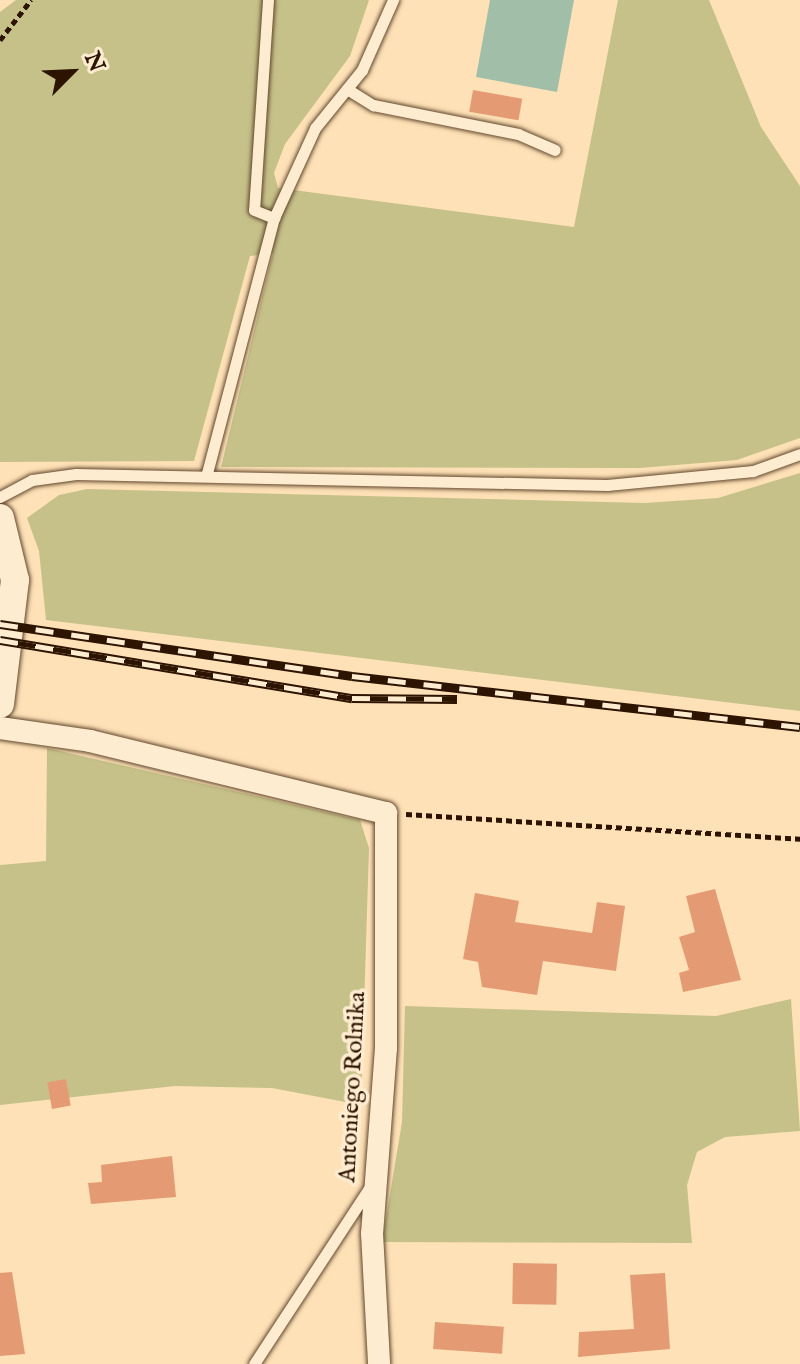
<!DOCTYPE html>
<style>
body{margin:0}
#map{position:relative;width:800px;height:1364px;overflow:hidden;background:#fee1b6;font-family:"IM FELL English",serif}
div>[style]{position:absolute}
.green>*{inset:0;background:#c6c189}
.water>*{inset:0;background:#a1bea8}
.building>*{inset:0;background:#e49b73;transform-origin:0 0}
.path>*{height:5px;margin-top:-2.5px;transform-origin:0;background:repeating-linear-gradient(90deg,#2d1400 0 6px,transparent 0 10px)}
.roads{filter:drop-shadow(0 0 2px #61472e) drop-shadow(0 0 2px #61472e)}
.service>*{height:11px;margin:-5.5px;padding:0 5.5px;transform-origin:5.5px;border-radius:5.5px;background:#feecd0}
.minor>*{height:22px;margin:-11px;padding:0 11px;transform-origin:11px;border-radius:11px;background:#feecd0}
.tertiary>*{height:28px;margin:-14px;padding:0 14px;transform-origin:14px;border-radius:14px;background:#feecd0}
.rail>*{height:9px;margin-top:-4.5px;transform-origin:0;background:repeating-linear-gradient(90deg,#feecd0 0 18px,#2d1400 0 36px);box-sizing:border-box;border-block:2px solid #2d1400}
span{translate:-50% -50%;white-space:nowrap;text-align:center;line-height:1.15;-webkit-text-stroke:7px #feecd0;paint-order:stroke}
.street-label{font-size:24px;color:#2d1400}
.north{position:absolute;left:32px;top:32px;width:80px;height:80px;-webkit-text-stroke:6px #feecd0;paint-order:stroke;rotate:66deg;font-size:22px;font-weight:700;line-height:32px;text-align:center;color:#2d1400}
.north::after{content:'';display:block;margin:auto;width:28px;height:36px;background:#2d1400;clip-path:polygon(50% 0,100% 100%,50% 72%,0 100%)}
</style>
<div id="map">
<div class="green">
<i style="clip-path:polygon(16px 0,369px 0,350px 56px,285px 144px,274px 173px,278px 188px,574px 227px,618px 0,709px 0,761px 127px,800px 186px,800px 438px,737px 460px,640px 468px,221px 467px,273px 253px,250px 256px,194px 461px,0 462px,0 12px)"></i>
<i style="clip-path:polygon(800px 473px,800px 711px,46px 620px,39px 551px,27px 518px,59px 495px,87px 489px,645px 503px,718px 498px)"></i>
<i style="clip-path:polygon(47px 748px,360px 820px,369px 848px,361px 1105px,272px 1088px,175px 1086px,0 1105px,0 865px,46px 861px)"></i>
<i style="clip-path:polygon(791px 999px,800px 1131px,725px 1137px,697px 1152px,687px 1185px,692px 1243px,382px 1242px,402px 1122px,405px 1006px,716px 1016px)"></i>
</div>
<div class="water">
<i style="clip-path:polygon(490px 0,574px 0,557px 92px,476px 77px)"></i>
</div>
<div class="building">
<i style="left:473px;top:90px;width:50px;height:22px;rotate:10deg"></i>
<i style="clip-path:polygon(715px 889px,741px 980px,683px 992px,679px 973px,689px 970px,679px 937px,695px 932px,686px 896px)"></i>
<i style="clip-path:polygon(475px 893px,519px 901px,515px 922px,592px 933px,597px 902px,625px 906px,616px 971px,543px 961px,537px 995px,482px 987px,478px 962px,463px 959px)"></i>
<i style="left:66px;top:1079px;width:27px;height:19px;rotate:80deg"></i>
<i style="clip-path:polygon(172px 1156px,176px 1197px,91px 1204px,88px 1183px,102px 1182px,101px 1165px)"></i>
<i style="left:513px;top:1263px;width:44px;height:41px;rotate:1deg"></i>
<i style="clip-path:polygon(12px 1272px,25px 1354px,0 1356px,0 1273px)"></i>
<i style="clip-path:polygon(665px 1273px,670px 1349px,578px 1357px,579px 1332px,634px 1329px,630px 1275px)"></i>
<i style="left:435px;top:1322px;width:69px;height:27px;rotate:4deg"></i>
</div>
<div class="path">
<i style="left:0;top:40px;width:51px;rotate:-52.2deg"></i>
<i style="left:406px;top:814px;width:395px;rotate:3.6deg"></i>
</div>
<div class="roads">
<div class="service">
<i style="left:268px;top:0;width:210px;rotate:93.8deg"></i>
<i style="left:254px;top:210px;width:22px;rotate:22deg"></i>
<i style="left:347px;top:89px;width:31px;rotate:32deg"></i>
<i style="left:373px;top:105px;width:148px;rotate:11.3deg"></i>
<i style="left:518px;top:134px;width:40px;rotate:23.4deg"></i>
<i style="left:207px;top:473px;width:264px;rotate:-75.3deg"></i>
<i style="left:274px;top:218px;width:99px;rotate:-65.5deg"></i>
<i style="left:315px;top:128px;width:75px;rotate:-51deg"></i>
<i style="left:362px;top:70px;width:77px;rotate:-66.1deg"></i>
<i style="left:0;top:497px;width:36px;rotate:-28deg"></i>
<i style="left:32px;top:480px;width:44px;rotate:-7.8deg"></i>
<i style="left:76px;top:474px;width:531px;rotate:1.19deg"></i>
<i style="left:607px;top:485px;width:147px;rotate:-5.5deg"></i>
<i style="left:753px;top:471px;width:50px;rotate:-19.9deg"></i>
<i style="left:254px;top:1364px;width:212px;rotate:-56.8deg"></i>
</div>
<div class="minor">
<i style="left:0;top:728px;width:91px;rotate:8.2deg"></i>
<i style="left:90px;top:741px;width:305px;rotate:13.7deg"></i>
<i style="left:386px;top:813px;width:235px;rotate:90deg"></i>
<i style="left:386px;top:1048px;width:186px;rotate:94.3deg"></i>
<i style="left:372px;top:1233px;width:131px;rotate:86.9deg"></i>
</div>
<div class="tertiary">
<i style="left:0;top:518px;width:64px;rotate:76.4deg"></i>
<i style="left:15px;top:580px;width:125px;rotate:96.9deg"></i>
</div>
</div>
<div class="rail">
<i style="left:0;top:624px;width:356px;rotate:8.4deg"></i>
<i style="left:352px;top:676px;width:451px;rotate:6.5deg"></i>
<i style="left:0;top:640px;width:357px;rotate:9.4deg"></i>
<i style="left:352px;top:698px;width:105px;rotate:0.5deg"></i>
</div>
<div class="street-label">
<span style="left:353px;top:1087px;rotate:-87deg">Antoniego Rolnika</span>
</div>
<div class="north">N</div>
</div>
